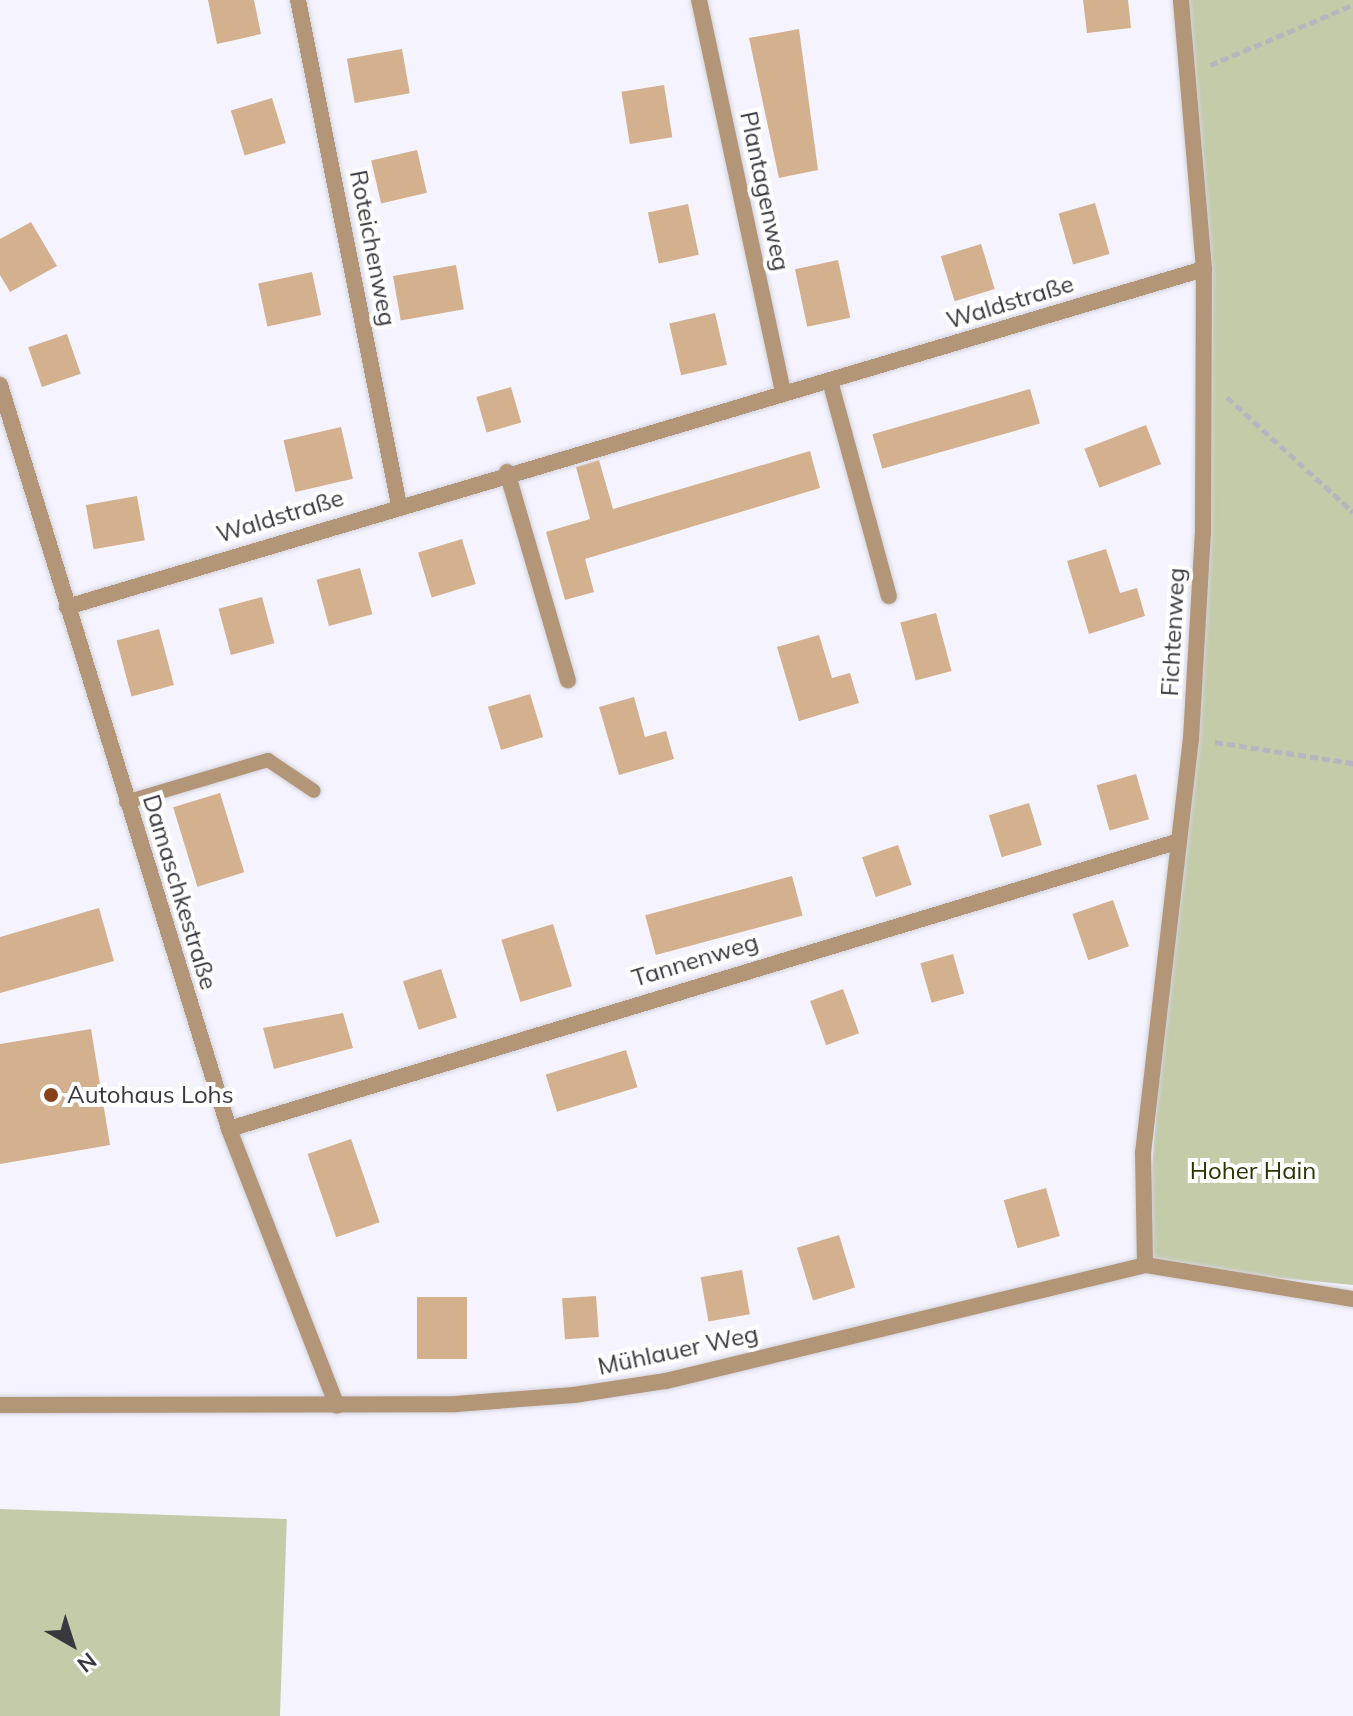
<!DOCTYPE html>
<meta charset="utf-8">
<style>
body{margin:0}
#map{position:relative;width:1353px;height:1716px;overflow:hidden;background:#f5f4fe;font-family:Mulish,sans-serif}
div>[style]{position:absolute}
.green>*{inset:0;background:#c3cba9;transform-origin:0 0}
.building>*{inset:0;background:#d3b08e;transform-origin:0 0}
.path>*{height:5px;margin-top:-2.5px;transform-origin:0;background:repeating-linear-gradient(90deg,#b7b6bf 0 8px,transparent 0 12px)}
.roads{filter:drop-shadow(0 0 2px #d3d2db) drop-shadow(0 0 2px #d3d2db)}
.lane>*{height:14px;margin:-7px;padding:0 7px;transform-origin:7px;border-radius:7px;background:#b39578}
.street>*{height:16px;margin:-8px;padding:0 8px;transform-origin:8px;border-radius:8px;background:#b39578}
.dots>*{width:22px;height:22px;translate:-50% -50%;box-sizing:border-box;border:4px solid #fff;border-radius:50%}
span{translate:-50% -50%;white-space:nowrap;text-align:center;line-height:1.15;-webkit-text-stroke:8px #fff;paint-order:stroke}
.street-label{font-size:24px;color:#39383e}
.poi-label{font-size:24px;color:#39383e}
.left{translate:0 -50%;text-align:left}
.park-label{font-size:24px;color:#2c3400}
.north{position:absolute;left:32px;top:1604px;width:80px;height:80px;-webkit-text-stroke:6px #fff;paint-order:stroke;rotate:141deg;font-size:22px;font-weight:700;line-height:32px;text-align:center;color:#39383e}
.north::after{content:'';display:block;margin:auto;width:28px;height:36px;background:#39383e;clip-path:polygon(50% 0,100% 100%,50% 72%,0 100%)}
</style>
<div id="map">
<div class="green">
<i style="clip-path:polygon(1181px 0,1353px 0,1353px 1285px,1145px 1265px,1176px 842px,1191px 739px,1206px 380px)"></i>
<i style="left:0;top:1509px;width:287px;height:207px;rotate:2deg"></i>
</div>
<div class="building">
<i style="clip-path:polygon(208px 0,254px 0,261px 34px,217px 44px)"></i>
<i style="clip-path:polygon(1083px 0,1128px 0,1131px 28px,1087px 33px)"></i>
<i style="clip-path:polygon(799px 29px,818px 170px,779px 178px,749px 38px)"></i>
<i style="left:402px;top:49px;width:45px;height:56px;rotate:80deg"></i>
<i style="left:664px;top:85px;width:53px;height:43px;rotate:81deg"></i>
<i style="left:272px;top:98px;width:47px;height:43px;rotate:73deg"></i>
<i style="left:417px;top:150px;width:44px;height:47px;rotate:77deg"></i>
<i style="left:1095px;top:203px;width:53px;height:38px;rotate:74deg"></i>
<i style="left:688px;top:204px;width:52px;height:41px;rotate:78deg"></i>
<i style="clip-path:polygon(31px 222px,57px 266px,10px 292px,0 275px,0 239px)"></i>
<i style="left:981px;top:244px;width:47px;height:42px;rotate:73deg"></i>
<i style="left:838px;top:260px;width:59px;height:44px;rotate:78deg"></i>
<i style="left:456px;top:265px;width:45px;height:64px;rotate:80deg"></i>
<i style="left:312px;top:272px;width:44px;height:55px;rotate:78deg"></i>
<i style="left:715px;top:313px;width:53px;height:47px;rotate:77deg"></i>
<i style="left:67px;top:334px;width:42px;height:41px;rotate:71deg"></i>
<i style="left:511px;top:387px;width:37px;height:36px;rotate:74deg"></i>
<i style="left:1030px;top:389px;width:36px;height:164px;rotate:74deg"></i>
<i style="left:1146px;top:425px;width:42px;height:66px;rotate:69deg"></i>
<i style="left:341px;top:427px;width:53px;height:59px;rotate:77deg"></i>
<i style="clip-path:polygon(810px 451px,820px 488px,585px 559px,594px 592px,565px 600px,546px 532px,590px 519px,576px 467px,599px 460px,613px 509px)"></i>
<i style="left:137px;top:496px;width:45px;height:52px;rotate:80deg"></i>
<i style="left:462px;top:539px;width:47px;height:46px;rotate:73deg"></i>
<i style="clip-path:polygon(1106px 549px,1120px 593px,1137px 588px,1145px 616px,1089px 634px,1067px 561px)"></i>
<i style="left:360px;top:568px;width:48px;height:45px;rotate:75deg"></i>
<i style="left:262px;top:597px;width:48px;height:45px;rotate:75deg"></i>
<i style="left:936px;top:613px;width:60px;height:37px;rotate:75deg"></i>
<i style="left:159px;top:629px;width:58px;height:44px;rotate:75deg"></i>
<i style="clip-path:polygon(819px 635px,832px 678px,850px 673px,859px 703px,799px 721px,777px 647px)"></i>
<i style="left:530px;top:694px;width:45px;height:44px;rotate:73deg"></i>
<i style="clip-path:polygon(634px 697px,645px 737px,666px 731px,674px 759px,619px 775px,599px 707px)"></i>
<i style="left:1136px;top:774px;width:47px;height:41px;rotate:74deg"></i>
<i style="left:220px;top:793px;width:83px;height:49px;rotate:73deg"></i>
<i style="left:1029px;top:803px;width:44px;height:42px;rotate:73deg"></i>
<i style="left:898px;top:845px;width:42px;height:38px;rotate:71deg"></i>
<i style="left:792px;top:876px;width:41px;height:152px;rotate:75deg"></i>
<i style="left:1113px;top:900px;width:49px;height:43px;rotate:71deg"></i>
<i style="clip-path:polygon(99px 908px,114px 961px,0 993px,0 937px)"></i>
<i style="left:553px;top:924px;width:65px;height:54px;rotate:73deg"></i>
<i style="left:953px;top:954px;width:41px;height:34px;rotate:74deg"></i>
<i style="left:441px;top:969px;width:51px;height:40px;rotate:72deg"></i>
<i style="left:843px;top:989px;width:47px;height:35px;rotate:70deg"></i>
<i style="clip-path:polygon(343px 1013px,353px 1048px,274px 1069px,263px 1028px)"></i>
<i style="clip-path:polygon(91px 1029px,110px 1145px,0 1164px,0 1044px)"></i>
<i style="left:626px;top:1050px;width:39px;height:84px;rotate:73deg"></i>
<i style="left:351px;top:1139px;width:88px;height:46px;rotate:71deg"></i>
<i style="left:1046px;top:1188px;width:50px;height:44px;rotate:74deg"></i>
<i style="left:839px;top:1235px;width:55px;height:44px;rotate:73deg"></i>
<i style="left:742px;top:1270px;width:45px;height:42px;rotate:80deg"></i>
<i style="left:596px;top:1296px;width:41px;height:34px;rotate:86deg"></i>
<i style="left:417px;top:1297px;width:50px;height:62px"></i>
</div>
<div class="path">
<i style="left:1210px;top:65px;width:155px;rotate:-22.8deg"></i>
<i style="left:1227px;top:397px;width:171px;rotate:42.4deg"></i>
<i style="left:1215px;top:742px;width:140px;rotate:8.7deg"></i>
</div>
<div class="roads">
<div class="lane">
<i style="left:126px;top:802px;width:148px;rotate:-16.5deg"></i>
<i style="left:268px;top:760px;width:55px;rotate:34deg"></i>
</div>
<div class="street">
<i style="left:298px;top:0;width:515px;rotate:78.69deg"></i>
<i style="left:699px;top:0;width:402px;rotate:77.9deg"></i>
<i style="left:830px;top:381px;width:223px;rotate:74.7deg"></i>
<i style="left:0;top:385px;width:778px;rotate:72.89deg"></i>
<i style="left:229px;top:1129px;width:297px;rotate:68.7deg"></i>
<i style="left:507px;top:472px;width:217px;rotate:73.7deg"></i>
<i style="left:67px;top:607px;width:1186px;rotate:-16.56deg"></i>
<i style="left:229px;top:1129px;width:990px;rotate:-16.86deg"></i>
<i style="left:1145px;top:1265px;width:112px;rotate:-91deg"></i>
<i style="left:1143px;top:1153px;width:417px;rotate:-83.4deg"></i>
<i style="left:1191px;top:739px;width:206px;rotate:-86.7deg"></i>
<i style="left:1203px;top:533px;width:264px;rotate:-89.8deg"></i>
<i style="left:1204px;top:269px;width:270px;rotate:-94.9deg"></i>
<i style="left:0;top:1405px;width:456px;rotate:-0.1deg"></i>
<i style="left:456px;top:1404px;width:118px;rotate:-4.4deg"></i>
<i style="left:574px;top:1395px;width:93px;rotate:-8.7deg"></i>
<i style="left:666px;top:1381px;width:493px;rotate:-13.6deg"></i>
<i style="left:1145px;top:1265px;width:211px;rotate:9.3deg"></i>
</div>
</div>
<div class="dots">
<i style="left:51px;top:1095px;background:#874219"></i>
</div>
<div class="street-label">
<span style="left:765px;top:191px;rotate:78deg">Plantagenweg</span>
<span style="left:373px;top:248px;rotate:79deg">Roteichenweg</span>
<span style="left:1010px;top:302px;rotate:-17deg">Waldstraße</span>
<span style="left:280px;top:516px;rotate:-17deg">Waldstraße</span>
<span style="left:1173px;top:632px;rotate:-87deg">Fichtenweg</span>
<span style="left:180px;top:892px;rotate:73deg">Damaschkestraße</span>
<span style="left:695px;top:960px;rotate:-17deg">Tannenweg</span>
<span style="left:678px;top:1350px;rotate:-12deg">Mühlauer Weg</span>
</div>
<div class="poi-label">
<span class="left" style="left:67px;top:1095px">Autohaus Lohs</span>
</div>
<div class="park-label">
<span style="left:1253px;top:1171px">Hoher Hain</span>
</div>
<div class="north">N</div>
</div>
